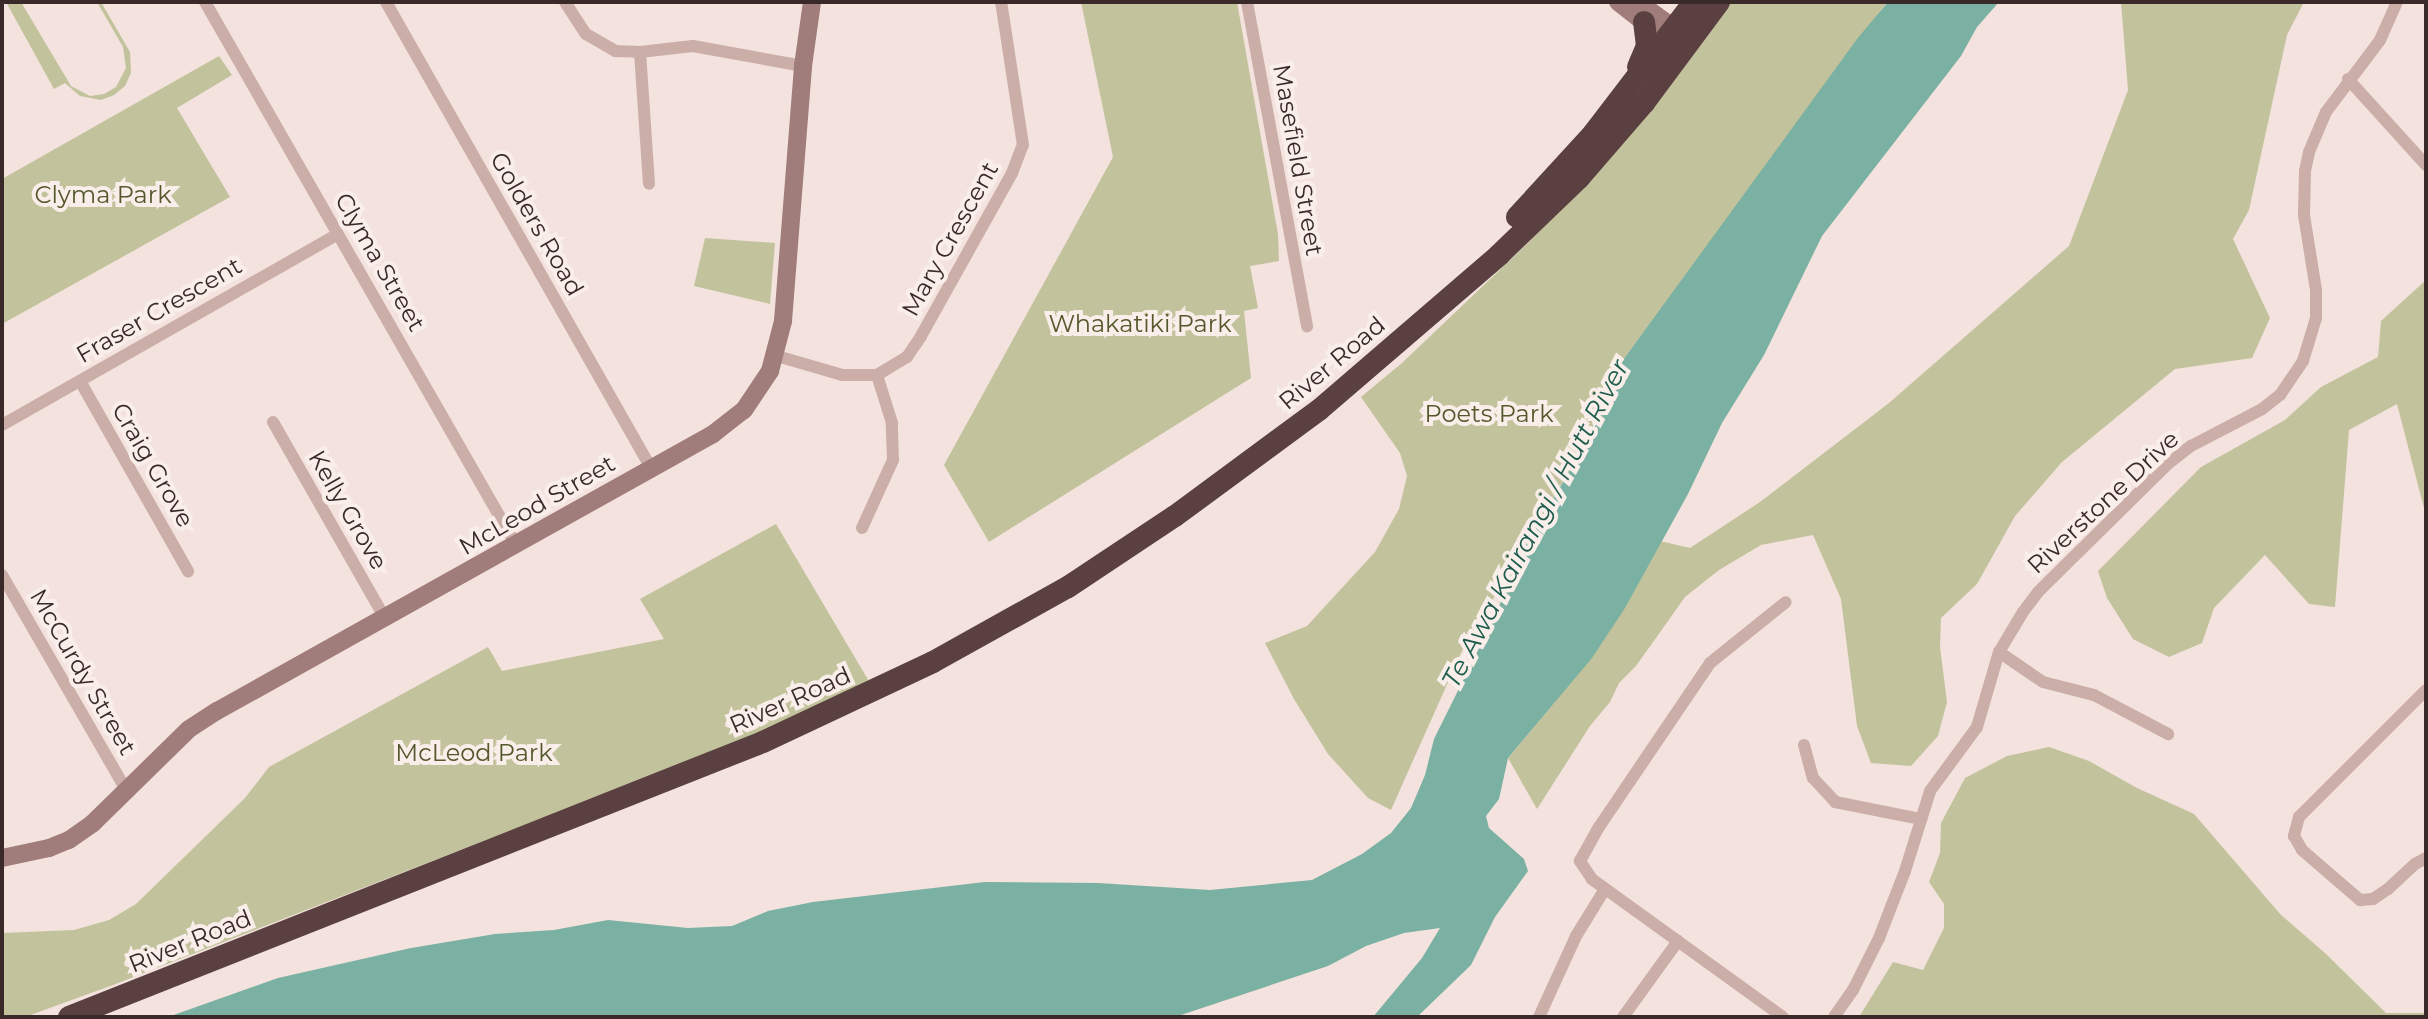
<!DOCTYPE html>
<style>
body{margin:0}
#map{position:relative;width:2428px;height:1019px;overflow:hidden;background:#f3e2dd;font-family:Montserrat,sans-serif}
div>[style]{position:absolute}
.green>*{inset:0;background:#c2c39c}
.water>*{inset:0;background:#7bb1a3}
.street>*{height:12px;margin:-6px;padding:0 6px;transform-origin:6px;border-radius:6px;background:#ccaea8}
.secondary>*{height:18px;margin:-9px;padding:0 9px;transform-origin:9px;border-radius:9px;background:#a07c7a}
.highway>*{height:22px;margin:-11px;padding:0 11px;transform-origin:11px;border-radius:11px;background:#5a4040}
span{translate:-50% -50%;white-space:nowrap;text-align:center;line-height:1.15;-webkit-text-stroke:8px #faeeea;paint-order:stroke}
.street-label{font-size:24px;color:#392929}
.park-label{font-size:24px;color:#55582c}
.water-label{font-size:26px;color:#1d5c4c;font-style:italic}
.frame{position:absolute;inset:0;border:4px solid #392929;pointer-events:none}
</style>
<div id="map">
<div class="green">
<i style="clip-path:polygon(6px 2px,21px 2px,71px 86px,90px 96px,104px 94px,116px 87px,126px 68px,123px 47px,97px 2px,101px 2px,130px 52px,131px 73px,125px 86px,114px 95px,101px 100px,80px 96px,65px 83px,54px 89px)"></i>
<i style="clip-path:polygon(1081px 2px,1237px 2px,1278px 234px,1279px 261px,1250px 266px,1258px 308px,1244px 311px,1251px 378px,989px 542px,944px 465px,1113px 157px)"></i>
<i style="clip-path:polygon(1730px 2px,1887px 2px,1610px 378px,1586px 443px,1461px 653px,1391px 810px,1368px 798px,1328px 754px,1294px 699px,1265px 643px,1307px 626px,1375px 552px,1399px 509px,1407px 476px,1400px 453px,1361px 397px,1402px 363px,1527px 244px,1593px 173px,1659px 97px)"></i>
<i style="clip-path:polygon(2121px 2px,2304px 2px,2287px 35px,2249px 210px,2233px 239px,2270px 318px,2252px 358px,2175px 369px,2062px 462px,2015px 516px,1977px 584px,1941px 618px,1940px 647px,1947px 702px,1938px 736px,1911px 766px,1871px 763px,1857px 726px,1841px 599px,1813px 535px,1761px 545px,1719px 570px,1685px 597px,1636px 666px,1619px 683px,1610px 702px,1590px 726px,1537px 809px,1508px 758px,1555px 702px,1651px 539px,1690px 548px,1760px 502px,1889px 403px,2069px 246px,2128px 90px)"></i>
<i style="clip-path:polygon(219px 56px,232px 75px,177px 108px,230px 197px,2px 324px,2px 179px)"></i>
<i style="clip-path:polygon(705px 238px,775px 243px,770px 304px,694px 286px)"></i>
<i style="clip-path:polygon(2426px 280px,2426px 516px,2397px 404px,2349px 430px,2335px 607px,2309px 604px,2265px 555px,2214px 608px,2202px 643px,2169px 657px,2133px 639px,2107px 598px,2098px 571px,2201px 467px,2285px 420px,2321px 387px,2378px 357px,2381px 321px)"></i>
<i style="clip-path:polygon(776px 524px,870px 683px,746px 739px,113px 985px,25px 1017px,2px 1017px,2px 933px,74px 930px,109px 920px,136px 904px,245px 798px,269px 767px,488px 647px,502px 671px,664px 639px,640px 599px)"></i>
<i style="clip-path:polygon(2049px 747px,2089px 761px,2137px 788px,2194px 814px,2281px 915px,2325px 953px,2386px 1013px,2426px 1013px,2426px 1017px,1859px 1017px,1893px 962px,1923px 970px,1944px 928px,1944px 904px,1929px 882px,1940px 853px,1941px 823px,1965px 778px,2007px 756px)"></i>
</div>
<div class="water">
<i style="clip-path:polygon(1888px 2px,1999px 2px,1977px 27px,1961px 56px,1822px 236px,1764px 355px,1722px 423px,1688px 494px,1625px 608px,1592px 658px,1508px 758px,1499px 799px,1486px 816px,1489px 828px,1524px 859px,1528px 871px,1495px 917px,1471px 965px,1417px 1017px,1373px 1017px,1422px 958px,1440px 928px,1404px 933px,1366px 946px,1328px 966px,1175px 1017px,168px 1017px,278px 978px,411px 948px,495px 934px,554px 930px,608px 920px,688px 928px,732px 926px,768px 911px,813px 902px,985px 882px,1098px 883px,1210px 890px,1312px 880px,1362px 854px,1391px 833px,1411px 808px,1425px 775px,1434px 739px,1497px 612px,1515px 564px,1586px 443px,1610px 378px,1857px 39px)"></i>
</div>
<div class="street">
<i style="left:205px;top:2px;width:626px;rotate:60.2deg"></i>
<i style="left:386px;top:2px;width:536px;rotate:60.37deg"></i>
<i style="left:565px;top:2px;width:38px;rotate:57deg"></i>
<i style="left:586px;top:34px;width:34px;rotate:30deg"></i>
<i style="left:615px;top:51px;width:25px;rotate:2deg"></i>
<i style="left:640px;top:52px;width:53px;rotate:-6.5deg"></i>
<i style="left:693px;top:46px;width:112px;rotate:10.3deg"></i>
<i style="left:1247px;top:2px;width:330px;rotate:79.5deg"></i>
<i style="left:640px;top:52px;width:132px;rotate:86.1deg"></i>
<i style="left:2348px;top:79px;width:116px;rotate:47.8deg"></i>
<i style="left:777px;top:356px;width:68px;rotate:16.3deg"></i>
<i style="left:842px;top:375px;width:35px"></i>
<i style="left:877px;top:375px;width:35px;rotate:-31deg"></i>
<i style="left:907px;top:357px;width:25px;rotate:-56deg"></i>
<i style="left:921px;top:336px;width:187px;rotate:-60.8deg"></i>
<i style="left:1012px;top:173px;width:30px;rotate:-69deg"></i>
<i style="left:1023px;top:145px;width:145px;rotate:-98.7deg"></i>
<i style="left:80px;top:381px;width:219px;rotate:60.4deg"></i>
<i style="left:273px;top:422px;width:226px;rotate:60.3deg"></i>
<i style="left:2px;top:425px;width:386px;rotate:-29.6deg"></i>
<i style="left:862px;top:528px;width:75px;rotate:-65.5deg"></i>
<i style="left:893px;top:460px;width:37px;rotate:-92deg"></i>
<i style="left:892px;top:423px;width:50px;rotate:-107.4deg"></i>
<i style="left:2px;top:575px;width:248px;rotate:60deg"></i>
<i style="left:1999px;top:652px;width:53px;rotate:34.3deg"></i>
<i style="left:2043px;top:682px;width:53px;rotate:14.3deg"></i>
<i style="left:2094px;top:695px;width:84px;rotate:27.8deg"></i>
<i style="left:2426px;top:690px;width:180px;rotate:135deg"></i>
<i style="left:2299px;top:817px;width:20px;rotate:105deg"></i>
<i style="left:2294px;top:836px;width:16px;rotate:60deg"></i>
<i style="left:2302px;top:850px;width:77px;rotate:40.8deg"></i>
<i style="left:2360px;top:900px;width:13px;rotate:-4deg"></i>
<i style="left:2373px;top:899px;width:18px;rotate:-34deg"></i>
<i style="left:2388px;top:889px;width:37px;rotate:-43deg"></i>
<i style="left:2415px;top:864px;width:13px;rotate:-29deg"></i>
<i style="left:1804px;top:745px;width:34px;rotate:75deg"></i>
<i style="left:1813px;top:778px;width:33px;rotate:47deg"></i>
<i style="left:1835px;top:802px;width:88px;rotate:11.2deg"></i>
<i style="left:1539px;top:1017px;width:89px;rotate:-65.4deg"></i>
<i style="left:1576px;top:936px;width:55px;rotate:-58.3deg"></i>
<i style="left:1623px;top:1017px;width:94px;rotate:-54.1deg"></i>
<i style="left:1783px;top:1017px;width:236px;rotate:-144.2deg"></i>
<i style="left:1592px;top:879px;width:22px;rotate:-124deg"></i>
<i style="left:1580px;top:861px;width:39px;rotate:-61deg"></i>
<i style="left:1599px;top:827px;width:198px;rotate:-55.9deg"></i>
<i style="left:1710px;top:663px;width:97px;rotate:-38.8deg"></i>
<i style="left:1834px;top:1017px;width:33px;rotate:-55deg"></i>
<i style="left:1853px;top:990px;width:58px;rotate:-63.4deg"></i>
<i style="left:1879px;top:938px;width:72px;rotate:-68.8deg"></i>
<i style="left:1905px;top:871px;width:84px;rotate:-72.6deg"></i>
<i style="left:1930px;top:791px;width:79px;rotate:-53.7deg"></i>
<i style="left:1977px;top:727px;width:78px;rotate:-73.7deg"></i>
<i style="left:1999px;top:652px;width:47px;rotate:-59deg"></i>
<i style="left:2023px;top:612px;width:25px;rotate:-53deg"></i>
<i style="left:2038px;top:592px;width:184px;rotate:-44.6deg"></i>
<i style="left:2169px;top:463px;width:28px;rotate:-38deg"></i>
<i style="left:2191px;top:446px;width:80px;rotate:-27.5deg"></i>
<i style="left:2262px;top:409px;width:23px;rotate:-38deg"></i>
<i style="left:2280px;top:395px;width:41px;rotate:-55.9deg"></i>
<i style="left:2303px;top:361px;width:45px;rotate:-73.2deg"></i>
<i style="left:2316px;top:318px;width:28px;rotate:-90deg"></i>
<i style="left:2316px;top:290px;width:76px;rotate:-99.1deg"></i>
<i style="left:2304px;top:215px;width:44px;rotate:-88.7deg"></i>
<i style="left:2305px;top:171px;width:19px;rotate:-78deg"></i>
<i style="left:2309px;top:152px;width:43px;rotate:-67deg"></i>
<i style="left:2326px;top:112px;width:90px;rotate:-53.1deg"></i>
<i style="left:2380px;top:40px;width:42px;rotate:-65.9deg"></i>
</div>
<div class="secondary">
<i style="left:1618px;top:2px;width:47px;rotate:38.1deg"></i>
<i style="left:1638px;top:2px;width:34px;rotate:36deg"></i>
<i style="left:1666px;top:22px;width:12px;rotate:55deg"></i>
<i style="left:2px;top:858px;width:48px;rotate:-12deg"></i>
<i style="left:49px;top:848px;width:22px;rotate:-22deg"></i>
<i style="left:69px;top:840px;width:29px;rotate:-35deg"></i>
<i style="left:93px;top:823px;width:134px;rotate:-44.4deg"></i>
<i style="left:189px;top:729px;width:33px;rotate:-33deg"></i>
<i style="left:217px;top:711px;width:568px;rotate:-29.18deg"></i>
<i style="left:713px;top:434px;width:39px;rotate:-38deg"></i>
<i style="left:744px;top:410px;width:47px;rotate:-56.3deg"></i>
<i style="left:770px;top:371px;width:52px;rotate:-75.4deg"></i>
<i style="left:783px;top:321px;width:256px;rotate:-85.5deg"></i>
<i style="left:803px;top:66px;width:65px;rotate:-82deg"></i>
</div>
<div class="highway">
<i style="left:1638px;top:67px;width:23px;rotate:-67deg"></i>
<i style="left:1647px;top:46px;width:24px;rotate:-97deg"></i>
<i style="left:1517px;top:217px;width:113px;rotate:-47.5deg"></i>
<i style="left:1593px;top:134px;width:166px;rotate:-52.6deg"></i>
<i style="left:69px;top:1017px;width:746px;rotate:-21.62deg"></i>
<i style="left:763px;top:742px;width:188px;rotate:-25.2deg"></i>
<i style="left:933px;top:662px;width:154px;rotate:-29.1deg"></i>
<i style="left:1068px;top:587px;width:128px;rotate:-33.6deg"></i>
<i style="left:1175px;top:516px;width:179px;rotate:-36.4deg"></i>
<i style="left:1319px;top:410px;width:238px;rotate:-40.7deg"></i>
<i style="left:1499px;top:255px;width:111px;rotate:-43.9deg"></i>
<i style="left:1579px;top:178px;width:99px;rotate:-49.1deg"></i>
<i style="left:1644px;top:103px;width:126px;rotate:-53.4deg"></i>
</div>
<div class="street-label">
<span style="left:1298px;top:160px;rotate:80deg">Masefield Street</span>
<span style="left:537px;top:224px;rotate:60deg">Golders Road</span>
<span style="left:950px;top:239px;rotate:-61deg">Mary Crescent</span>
<span style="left:380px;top:262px;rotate:60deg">Clyma Street</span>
<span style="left:159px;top:310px;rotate:-30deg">Fraser Crescent</span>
<span style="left:1332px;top:363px;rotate:-40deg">River Road</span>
<span style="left:153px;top:465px;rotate:60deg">Craig Grove</span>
<span style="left:2103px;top:502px;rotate:-43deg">Riverstone Drive</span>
<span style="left:537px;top:505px;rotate:-30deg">McLeod Street</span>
<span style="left:348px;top:510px;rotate:60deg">Kelly Grove</span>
<span style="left:83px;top:672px;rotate:60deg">McCurdy Street</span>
<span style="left:790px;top:700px;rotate:-24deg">River Road</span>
<span style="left:190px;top:941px;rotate:-22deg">River Road</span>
</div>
<div class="park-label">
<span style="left:103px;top:195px">Clyma Park</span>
<span style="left:1140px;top:324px">Whakatiki Park</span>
<span style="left:1489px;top:414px">Poets Park</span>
<span style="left:474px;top:753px">McLeod Park</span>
</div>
<div class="water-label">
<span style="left:1536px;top:524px;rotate:-62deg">Te Awa Kairangi / Hutt River</span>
</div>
<div class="frame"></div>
</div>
